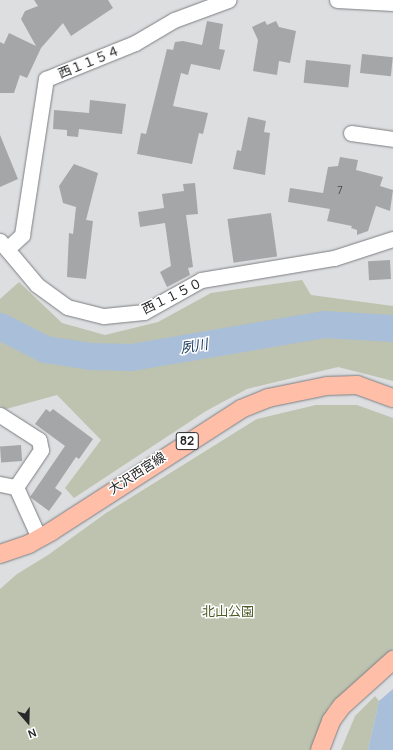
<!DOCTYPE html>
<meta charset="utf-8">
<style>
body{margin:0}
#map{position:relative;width:393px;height:750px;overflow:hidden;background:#dddee0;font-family:Manrope,"Noto Sans JP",sans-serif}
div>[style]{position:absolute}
.green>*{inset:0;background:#bdc3af}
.water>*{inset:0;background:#a8bed9}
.river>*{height:27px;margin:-13.5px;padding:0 13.5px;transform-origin:13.5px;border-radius:13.5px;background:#a8bed9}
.building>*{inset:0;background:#a5a6a8;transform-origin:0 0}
.roads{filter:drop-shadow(0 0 1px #7c7e80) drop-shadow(0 0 1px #7c7e80)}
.minor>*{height:15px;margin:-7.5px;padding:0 7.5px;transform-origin:7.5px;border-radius:7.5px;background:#fff}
.major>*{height:18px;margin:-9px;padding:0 9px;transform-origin:9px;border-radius:9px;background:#ffbea7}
span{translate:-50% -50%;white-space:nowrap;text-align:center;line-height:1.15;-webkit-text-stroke:3px #fff;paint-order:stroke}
.number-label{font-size:11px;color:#464849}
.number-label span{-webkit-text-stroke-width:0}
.shield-label span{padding:1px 3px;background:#fff;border:1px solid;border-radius:3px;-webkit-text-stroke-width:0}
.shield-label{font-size:12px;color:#272829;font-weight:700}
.street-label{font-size:13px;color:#272829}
.park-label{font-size:13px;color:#4e5b28}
.water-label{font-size:14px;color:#1d3c61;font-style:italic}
.north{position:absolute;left:8px;top:702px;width:40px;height:40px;-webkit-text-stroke:3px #fff;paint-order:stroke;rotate:160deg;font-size:11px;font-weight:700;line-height:16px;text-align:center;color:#272829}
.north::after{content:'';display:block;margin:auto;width:14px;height:18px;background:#272829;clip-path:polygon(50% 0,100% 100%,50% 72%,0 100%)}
</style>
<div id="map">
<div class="green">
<i style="clip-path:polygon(302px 280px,311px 295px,393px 306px,393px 381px,338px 367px,247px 389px,206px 411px,74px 498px,65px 488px,101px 440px,57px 395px,6px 409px,0 406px,0 299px,19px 282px,62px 323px,105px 335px,158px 322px,211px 293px)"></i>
<i style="clip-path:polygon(316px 405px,357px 405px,393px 418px,393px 649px,329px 706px,310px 750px,0 750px,0 589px,17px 574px,48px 555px,106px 513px,257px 419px)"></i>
<i style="clip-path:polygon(375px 696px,379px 701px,368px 750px,341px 750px,355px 716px)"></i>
</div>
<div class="water">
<i style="clip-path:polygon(393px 689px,393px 750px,368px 750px,379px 701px)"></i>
</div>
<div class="river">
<i style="left:0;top:326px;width:51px;rotate:27.1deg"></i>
<i style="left:45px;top:349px;width:47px;rotate:8.7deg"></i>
<i style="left:91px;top:356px;width:40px;rotate:1.4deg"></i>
<i style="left:131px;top:357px;width:196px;rotate:-9.7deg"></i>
<i style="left:324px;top:324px;width:69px;rotate:3.3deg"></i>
</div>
<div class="building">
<i style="clip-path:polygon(34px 0,108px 0,113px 8px,71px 36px,63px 23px,41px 48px,27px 78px,20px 75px,14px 93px,0 93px,0 42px,4px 44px,9px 33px,36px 46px,21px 19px,25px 11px,38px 6px)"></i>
<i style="clip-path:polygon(207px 21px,223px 24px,219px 49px,225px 50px,220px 70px,191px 64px,188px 75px,181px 73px,173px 106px,208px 113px,203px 134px,199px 133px,192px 164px,137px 154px,141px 133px,146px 134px,167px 49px,173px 50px,175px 42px,183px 41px,202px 45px)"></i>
<i style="clip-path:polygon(265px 21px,267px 25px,276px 21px,279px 27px,296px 31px,290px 63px,279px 61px,277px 75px,253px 71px,258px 40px,252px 27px)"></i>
<i style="left:362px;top:54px;width:31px;height:19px;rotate:6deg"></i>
<i style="left:306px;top:60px;width:45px;height:23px;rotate:6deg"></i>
<i style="clip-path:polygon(90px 100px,126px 104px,122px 134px,79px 129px,78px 137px,67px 136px,67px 130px,53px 129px,54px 110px,89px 113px)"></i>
<i style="clip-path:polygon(248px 117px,266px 121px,264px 132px,270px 133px,265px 175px,233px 169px,237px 150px,241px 151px)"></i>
<i style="clip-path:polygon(0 135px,18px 179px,0 187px)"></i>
<i style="clip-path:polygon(340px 157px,358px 160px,356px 170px,383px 177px,380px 186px,393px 190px,390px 211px,376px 206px,368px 231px,357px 235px,357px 230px,351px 228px,352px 226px,327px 221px,330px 209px,288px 202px,290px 188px,323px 193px,328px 167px,338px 166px)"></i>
<i style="clip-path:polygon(74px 164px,98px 173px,86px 220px,93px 221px,86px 279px,67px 277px,69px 233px,73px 234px,76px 207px,63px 203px,59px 186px)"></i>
<i style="clip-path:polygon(195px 183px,198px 214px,186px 215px,193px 267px,188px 268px,190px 275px,167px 287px,160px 272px,171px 266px,165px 223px,140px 227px,138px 212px,164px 208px,162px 194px,184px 191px,183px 184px)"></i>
<i style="left:271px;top:213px;width:44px;height:44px;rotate:82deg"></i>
<i style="left:390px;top:260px;width:19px;height:22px;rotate:87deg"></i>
<i style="clip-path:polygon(46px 409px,50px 412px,53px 409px,93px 439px,79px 459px,76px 457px,55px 488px,62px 493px,49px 511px,30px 497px,65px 446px,35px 424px)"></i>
<i style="left:21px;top:445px;width:16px;height:21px;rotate:86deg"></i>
</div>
<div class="roads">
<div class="minor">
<i style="left:337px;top:0;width:56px;rotate:3.1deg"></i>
<i style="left:351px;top:133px;width:42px;rotate:8.1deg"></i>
<i style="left:0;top:241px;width:57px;rotate:49.9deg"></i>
<i style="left:37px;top:285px;width:37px;rotate:36deg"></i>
<i style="left:67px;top:307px;width:38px;rotate:14deg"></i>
<i style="left:104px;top:316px;width:40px;rotate:-5.7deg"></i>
<i style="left:144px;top:312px;width:65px;rotate:-29.3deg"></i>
<i style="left:201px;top:280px;width:135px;rotate:-9.4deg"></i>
<i style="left:334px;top:258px;width:62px;rotate:-17.9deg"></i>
<i style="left:7px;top:249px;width:21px;rotate:-43deg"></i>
<i style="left:22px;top:235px;width:158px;rotate:-81.3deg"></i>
<i style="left:46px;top:79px;width:96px;rotate:-22deg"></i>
<i style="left:135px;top:43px;width:45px;rotate:-30.5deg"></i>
<i style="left:174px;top:20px;width:58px;rotate:-20.3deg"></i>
<i style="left:0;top:415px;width:46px;rotate:32.7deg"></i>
<i style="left:39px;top:440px;width:10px;rotate:79deg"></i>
<i style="left:41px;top:450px;width:45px;rotate:124deg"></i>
<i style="left:0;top:484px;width:16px;rotate:11deg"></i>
<i style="left:16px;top:487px;width:56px;rotate:65.7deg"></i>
</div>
<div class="major">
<i style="left:0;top:554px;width:31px;rotate:-19deg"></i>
<i style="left:29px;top:544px;width:26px;rotate:-29deg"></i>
<i style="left:52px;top:531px;width:225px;rotate:-32.8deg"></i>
<i style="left:241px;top:409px;width:29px;rotate:-22deg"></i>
<i style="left:268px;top:398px;width:60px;rotate:-11.5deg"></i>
<i style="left:327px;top:386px;width:30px;rotate:-2deg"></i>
<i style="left:357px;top:385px;width:38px;rotate:20deg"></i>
<i style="left:320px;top:750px;width:31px;rotate:-69deg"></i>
<i style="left:331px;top:721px;width:19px;rotate:-54deg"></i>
<i style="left:342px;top:706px;width:69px;rotate:-42deg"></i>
</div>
</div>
<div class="number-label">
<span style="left:340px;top:190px">7</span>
</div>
<div class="shield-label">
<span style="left:187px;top:441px">82</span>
</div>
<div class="street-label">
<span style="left:89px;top:62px;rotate:-22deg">西１１５４</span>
<span style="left:172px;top:296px;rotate:-26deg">西１１５０</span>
<span style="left:137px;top:473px;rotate:-33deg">大沢西宮線</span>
</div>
<div class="park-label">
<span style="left:228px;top:611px">北山公園</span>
</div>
<div class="water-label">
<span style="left:194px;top:346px;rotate:-10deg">夙川</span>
</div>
<div class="north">N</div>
</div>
